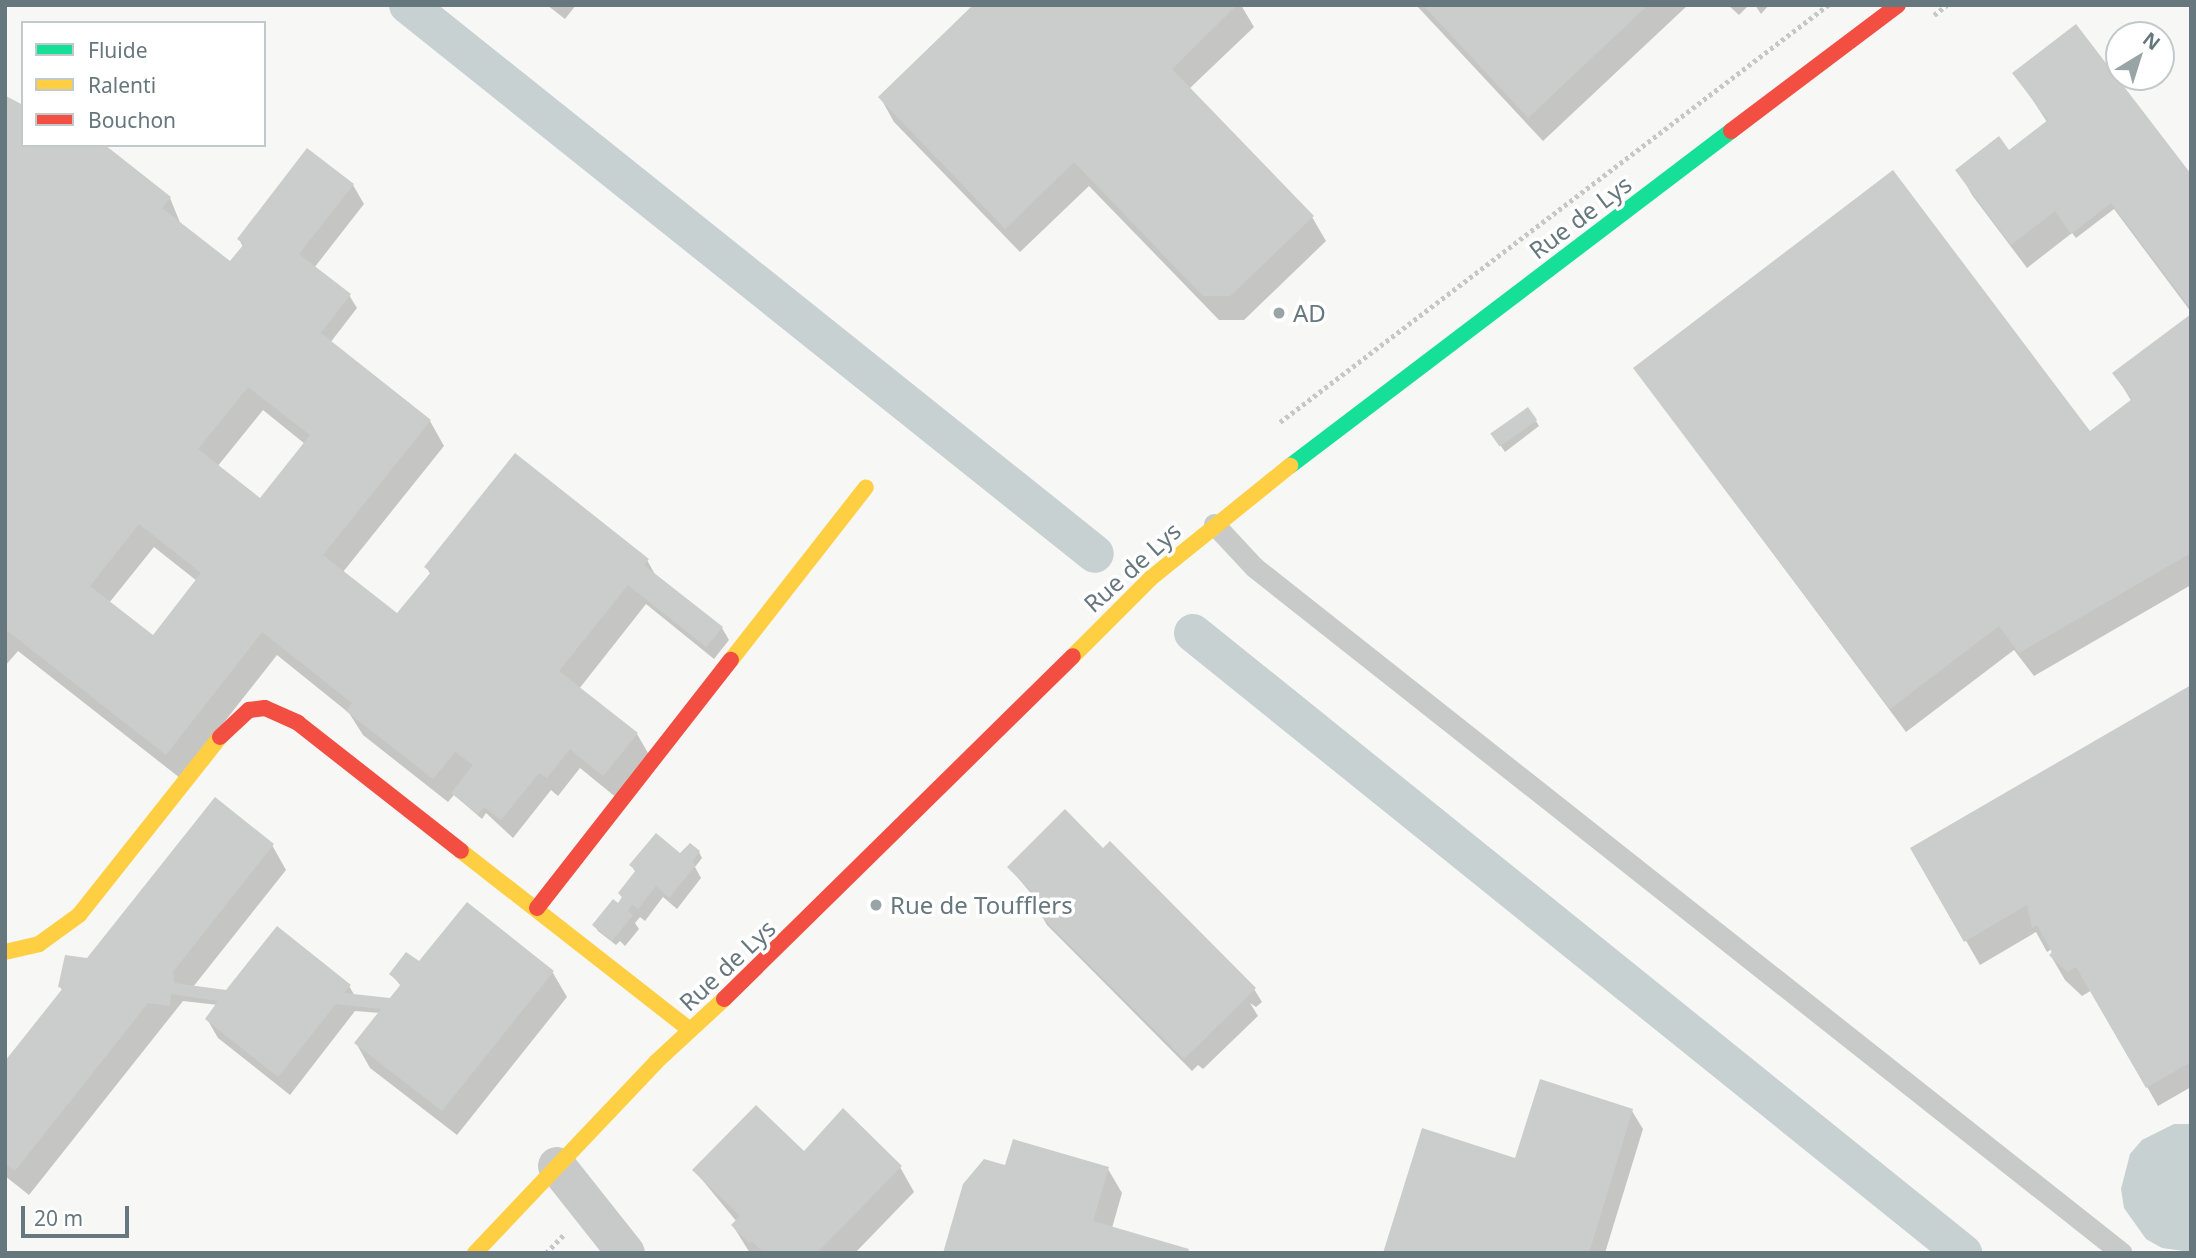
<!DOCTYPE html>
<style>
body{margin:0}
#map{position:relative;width:2196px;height:1258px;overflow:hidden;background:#f7f7f6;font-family:"Noto Sans",sans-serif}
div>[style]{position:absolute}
.water>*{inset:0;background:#c7d1d2}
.shadow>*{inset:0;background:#0003}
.canal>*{height:38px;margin:-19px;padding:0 19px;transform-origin:19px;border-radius:19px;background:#c7d1d2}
.building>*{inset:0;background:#cbcdcd;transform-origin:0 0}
.path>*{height:4.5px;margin-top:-2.25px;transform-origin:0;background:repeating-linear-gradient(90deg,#c6c7c8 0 3.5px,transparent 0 7px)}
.lane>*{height:21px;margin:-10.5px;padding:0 10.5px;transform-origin:10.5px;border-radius:10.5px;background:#c8caca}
.street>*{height:38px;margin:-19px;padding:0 19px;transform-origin:19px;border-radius:19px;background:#c8caca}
.fast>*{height:16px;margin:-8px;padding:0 8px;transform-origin:8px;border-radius:8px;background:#16e098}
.slow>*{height:16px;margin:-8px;padding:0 8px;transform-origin:8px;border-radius:8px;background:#ffcf43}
.jam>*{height:16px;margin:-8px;padding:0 8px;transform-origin:8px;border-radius:8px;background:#f24e42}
.dots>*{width:19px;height:19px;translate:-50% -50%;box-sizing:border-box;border:4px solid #fff;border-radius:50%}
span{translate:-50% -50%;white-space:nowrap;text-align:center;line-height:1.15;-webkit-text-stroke:7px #fff;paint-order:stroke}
.street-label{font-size:24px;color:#66777d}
.poi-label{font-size:24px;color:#66777d}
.left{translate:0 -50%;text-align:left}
.frame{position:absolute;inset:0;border:7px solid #66777d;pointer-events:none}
.legend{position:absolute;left:21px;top:21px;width:245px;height:126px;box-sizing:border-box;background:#fff;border:2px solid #c2c9cb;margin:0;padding:9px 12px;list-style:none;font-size:21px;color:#66777d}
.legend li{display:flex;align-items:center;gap:14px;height:35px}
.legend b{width:35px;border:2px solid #c2c9cb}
.north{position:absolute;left:2105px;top:21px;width:70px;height:70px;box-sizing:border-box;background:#fff;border:2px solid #c2c9cb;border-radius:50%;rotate:38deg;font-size:19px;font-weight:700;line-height:28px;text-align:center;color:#66777d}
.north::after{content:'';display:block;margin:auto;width:24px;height:32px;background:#99a4a7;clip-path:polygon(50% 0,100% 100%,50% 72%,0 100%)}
.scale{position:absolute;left:21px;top:1206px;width:108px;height:32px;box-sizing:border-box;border:4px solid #66777d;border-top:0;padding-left:9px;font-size:21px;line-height:24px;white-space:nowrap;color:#66777d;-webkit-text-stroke:5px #fff;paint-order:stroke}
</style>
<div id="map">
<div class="water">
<i style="clip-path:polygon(2174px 1124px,2191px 1124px,2191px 1252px,2162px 1248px,2146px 1239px,2124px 1208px,2121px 1189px,2130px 1154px,2142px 1140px)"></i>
</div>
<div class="shadow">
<i style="clip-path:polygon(547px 5px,576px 5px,565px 19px)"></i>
<i style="clip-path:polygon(975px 5px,1241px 5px,1254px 27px,1189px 89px,1312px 217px,1326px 241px,1244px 320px,1219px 320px,1089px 186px,1020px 252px,894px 122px,880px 97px)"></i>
<i style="clip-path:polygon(1416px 5px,1688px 5px,1543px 141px)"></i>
<i style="clip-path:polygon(1728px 5px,1749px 5px,1739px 15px)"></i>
<i style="clip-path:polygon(1755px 5px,1769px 5px,1761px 14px)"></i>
<i style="clip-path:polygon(2015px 73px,2191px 177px,2191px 312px,2114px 209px,2076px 238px,2072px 233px,2027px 268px,1972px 195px,1958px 170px,2009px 152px,2047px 122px)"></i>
<i style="clip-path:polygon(evenodd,7px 98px,23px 145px,170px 198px,181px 225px,231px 264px,243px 247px,239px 239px,353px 185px,364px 204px,314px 268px,349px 295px,357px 308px,330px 343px,430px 421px,444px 446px,343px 572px,398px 616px,431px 575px,426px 567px,647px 560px,657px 578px,722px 628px,729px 640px,714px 659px,646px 604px,579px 689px,637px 734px,651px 758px,618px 799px,580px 768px,558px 796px,551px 790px,513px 838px,486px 813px,482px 819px,454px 795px,448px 802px,363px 735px,349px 713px,277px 655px,180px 778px,18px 651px,5px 666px,7px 98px,263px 410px,305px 444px,260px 501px,217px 467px,263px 410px,7px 98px,154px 547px,197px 581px,153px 637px,109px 603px,154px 547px)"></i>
<i style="clip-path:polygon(2191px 316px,2191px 585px,2034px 676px,2014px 650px,1906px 732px,1635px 368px,2089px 433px,2132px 402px,2115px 374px)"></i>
<i style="clip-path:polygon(1536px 421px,1539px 426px,1505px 452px,1496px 439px)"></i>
<i style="clip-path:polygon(2191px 687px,2191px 1087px,2158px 1106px,2092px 990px,2082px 996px,2065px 980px,2051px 956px,2052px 949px,2047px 952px,2036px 932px,1980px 965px,1913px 849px)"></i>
<i style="clip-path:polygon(272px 845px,286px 870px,193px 987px,225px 992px,349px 986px,355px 996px,389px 999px,401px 986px,391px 974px,417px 963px,553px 973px,567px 997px,457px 1135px,370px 1068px,356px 1043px,380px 1013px,355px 1011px,290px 1095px,218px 1038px,207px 1019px,218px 1005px,183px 1001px,29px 1195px,5px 1176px,5px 1064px,63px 991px,60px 987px,86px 960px)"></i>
<i style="clip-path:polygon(1103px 850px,1254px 989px,1262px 1002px,1256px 1007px,1250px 1003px,1258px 1016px,1203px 1069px,1198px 1065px,1192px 1071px,1047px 925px,1040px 913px,1044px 909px,1009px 867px)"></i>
<i style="clip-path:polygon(699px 852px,702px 858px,695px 867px,701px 878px,677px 909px,663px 897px,645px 921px,640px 917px,635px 923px,639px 929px,625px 946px,620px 941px,616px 945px,598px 931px,594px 925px,623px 899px,620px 894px,636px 873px,631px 865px)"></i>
<i style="clip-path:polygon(1632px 1111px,1643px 1129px,1605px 1253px,1384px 1253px)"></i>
<i style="clip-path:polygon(804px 1153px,900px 1167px,914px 1192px,855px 1253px,750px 1253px,733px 1226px,737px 1222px,694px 1170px)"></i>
<i style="clip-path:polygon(1006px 1167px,1108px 1169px,1122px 1193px,1112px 1228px,1189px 1253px,944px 1253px)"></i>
</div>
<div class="canal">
<i style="left:408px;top:5px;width:879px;rotate:38.63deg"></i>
<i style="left:1193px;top:633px;width:989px;rotate:38.84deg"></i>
</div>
<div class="building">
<i style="clip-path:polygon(973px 5px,1237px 5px,1172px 69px,1314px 216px,1230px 296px,1203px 296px,1074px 162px,1005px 229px,878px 97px)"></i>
<i style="clip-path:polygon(1423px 5px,1648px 5px,1528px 118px)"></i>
<i style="clip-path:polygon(2076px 24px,2191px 174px,2191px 309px,2111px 203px,2071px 234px,2055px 211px,2011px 245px,1955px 170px,1999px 136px,2009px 150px,2048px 120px,2012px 73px)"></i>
<i style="clip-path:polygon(evenodd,6px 96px,23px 105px,23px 145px,105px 145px,171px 197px,162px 208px,230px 261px,244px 244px,237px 239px,307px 148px,354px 184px,299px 254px,351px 294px,321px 333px,431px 420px,323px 555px,397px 613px,431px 572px,424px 567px,515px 453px,649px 559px,644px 565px,723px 627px,706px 647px,628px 585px,559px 671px,638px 733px,603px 776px,570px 749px,547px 778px,539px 773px,501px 820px,484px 807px,478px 814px,451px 793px,473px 765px,455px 752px,433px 779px,346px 711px,352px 703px,262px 632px,166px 755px,5px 629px,6px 96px,248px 387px,310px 435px,260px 498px,198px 449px,248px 387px,6px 96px,139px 524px,201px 573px,153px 635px,90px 586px,139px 524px)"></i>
<i style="clip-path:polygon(1893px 170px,2090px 431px,2132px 399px,2112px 373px,2191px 314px,2191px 553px,2019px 653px,1999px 626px,1890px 709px,1633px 368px)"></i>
<i style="left:1528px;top:407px;width:16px;height:46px;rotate:55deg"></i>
<i style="clip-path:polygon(2191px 685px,2191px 1062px,2146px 1088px,2076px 967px,2067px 972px,2049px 955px,2052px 952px,2037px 925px,2032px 928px,2027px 905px,1964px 942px,1910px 848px)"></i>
<i style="clip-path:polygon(215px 797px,274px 844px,173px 972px,174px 983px,226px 990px,277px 926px,351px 985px,344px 993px,390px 998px,401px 984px,389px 974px,406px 952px,419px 961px,467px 902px,554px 971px,442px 1111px,354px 1043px,381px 1009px,336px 1004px,278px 1077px,205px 1019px,218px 1001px,171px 994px,170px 1006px,148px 1003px,15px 1171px,5px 1164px,5px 1061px,63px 988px,58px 987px,65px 955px,87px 958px)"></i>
<i style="clip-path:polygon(1065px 809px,1103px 848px,1110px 841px,1256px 988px,1184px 1059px,1038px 913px,1045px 905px,1007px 867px)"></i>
<i style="clip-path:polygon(656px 833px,680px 853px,690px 843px,700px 851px,692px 862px,696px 865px,669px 898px,656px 886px,638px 909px,632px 905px,628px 911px,633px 915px,612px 941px,592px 925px,613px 899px,618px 903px,622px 897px,618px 893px,636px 870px,629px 865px)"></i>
<i style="clip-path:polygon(1540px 1079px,1633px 1109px,1589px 1253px,1383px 1253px,1422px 1128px,1515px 1158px)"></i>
<i style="clip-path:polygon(756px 1105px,804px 1151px,843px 1108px,902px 1166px,817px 1253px,764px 1253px,752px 1241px,750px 1244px,731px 1225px,740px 1216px,692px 1170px)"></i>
<i style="clip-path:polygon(1013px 1139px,1109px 1167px,1093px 1221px,1189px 1249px,1188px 1253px,943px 1253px,963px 1184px,984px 1159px,1005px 1165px)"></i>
</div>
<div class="path">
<i style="left:1934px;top:15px;width:16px;rotate:-38deg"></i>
<i style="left:1280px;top:422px;width:689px;rotate:-37.27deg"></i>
<i style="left:546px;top:1253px;width:28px;rotate:-46deg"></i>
</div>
<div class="lane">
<i style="left:1214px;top:524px;width:59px;rotate:47.1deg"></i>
<i style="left:1254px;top:567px;width:1106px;rotate:38.32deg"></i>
</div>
<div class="street">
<i style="left:557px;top:1166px;width:111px;rotate:51.6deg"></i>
</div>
<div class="fast">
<i style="left:1290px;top:466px;width:554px;rotate:-37.22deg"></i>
</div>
<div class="slow">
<i style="left:1073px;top:656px;width:110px;rotate:-45deg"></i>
<i style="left:1151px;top:578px;width:179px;rotate:-38.9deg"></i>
<i style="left:731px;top:660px;width:219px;rotate:-52deg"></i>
<i style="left:461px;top:851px;width:291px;rotate:38deg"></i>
<i style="left:5px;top:952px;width:35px;rotate:-13deg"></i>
<i style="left:39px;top:944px;width:49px;rotate:-35.9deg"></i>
<i style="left:79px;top:915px;width:227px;rotate:-51.6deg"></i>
<i style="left:475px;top:1253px;width:263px;rotate:-46.5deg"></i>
<i style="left:656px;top:1062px;width:93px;rotate:-42.8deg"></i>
</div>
<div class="jam">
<i style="left:1731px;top:131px;width:209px;rotate:-37deg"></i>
<i style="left:220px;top:737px;width:40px;rotate:-43deg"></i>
<i style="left:249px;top:710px;width:16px;rotate:-7deg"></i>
<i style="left:265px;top:708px;width:36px;rotate:24deg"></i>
<i style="left:298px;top:723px;width:207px;rotate:38.1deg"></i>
<i style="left:537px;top:908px;width:315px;rotate:-52deg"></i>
<i style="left:724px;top:999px;width:489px;rotate:-44.5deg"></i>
</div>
<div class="dots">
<i style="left:1279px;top:313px;background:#99a4a7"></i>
<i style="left:876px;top:905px;background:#99a4a7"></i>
</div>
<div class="street-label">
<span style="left:1580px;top:217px;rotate:-37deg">Rue de Lys</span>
<span style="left:1132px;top:567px;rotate:-42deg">Rue de Lys</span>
<span style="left:727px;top:965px;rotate:-43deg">Rue de Lys</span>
</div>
<div class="poi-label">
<span class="left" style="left:1293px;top:313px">AD</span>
<span class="left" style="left:890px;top:905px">Rue de Toufflers</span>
</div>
<div class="frame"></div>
<ul class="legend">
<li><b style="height:9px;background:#16e098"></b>Fluide</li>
<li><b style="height:9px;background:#ffcf43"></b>Ralenti</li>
<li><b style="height:9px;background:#f24e42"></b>Bouchon</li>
</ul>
<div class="north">N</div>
<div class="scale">20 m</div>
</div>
